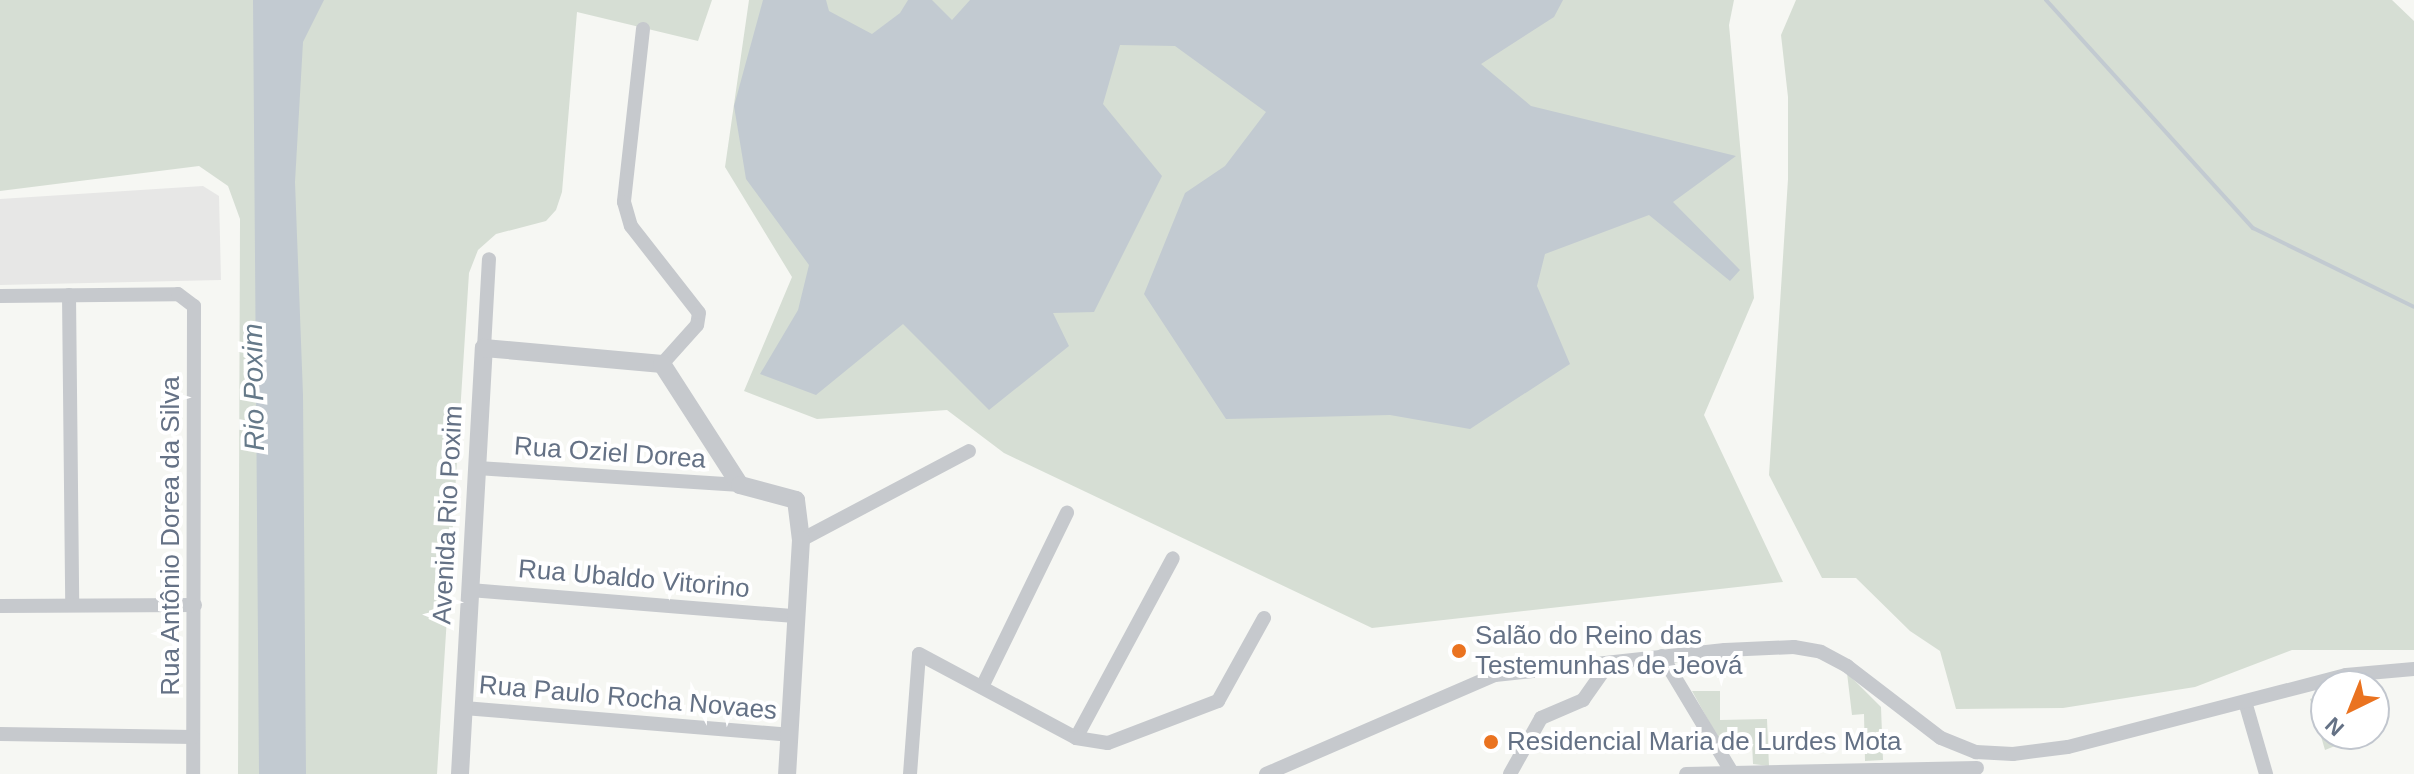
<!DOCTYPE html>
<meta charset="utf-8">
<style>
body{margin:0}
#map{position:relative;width:2414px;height:774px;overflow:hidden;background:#f6f7f3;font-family:Arial,sans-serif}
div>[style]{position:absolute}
.built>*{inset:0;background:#e7e7e6}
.green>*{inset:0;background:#d6ded4}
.water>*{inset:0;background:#c2cad1}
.stream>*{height:4px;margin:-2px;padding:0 2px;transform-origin:2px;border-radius:2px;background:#c2cad1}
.minor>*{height:14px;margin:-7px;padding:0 7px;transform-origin:7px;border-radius:7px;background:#c6c9cd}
.tertiary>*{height:18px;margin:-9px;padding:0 9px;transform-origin:9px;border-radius:9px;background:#c6c9cd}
.dots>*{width:22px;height:22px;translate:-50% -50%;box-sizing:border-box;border:4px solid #fff;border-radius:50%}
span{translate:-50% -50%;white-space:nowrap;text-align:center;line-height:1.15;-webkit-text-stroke:8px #fff;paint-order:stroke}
.street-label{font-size:26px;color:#647185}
.poi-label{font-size:26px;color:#647185}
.left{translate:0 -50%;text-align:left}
.water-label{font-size:28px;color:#657989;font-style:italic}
.north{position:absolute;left:2310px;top:670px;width:80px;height:80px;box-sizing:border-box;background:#fff;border:2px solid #c1c6ce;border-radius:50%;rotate:223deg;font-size:22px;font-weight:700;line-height:32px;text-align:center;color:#647185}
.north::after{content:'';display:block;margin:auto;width:28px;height:36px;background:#ea7320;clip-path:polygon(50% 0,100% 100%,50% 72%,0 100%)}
</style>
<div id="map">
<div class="built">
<i style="clip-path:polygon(203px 186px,219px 196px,221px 280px,0 285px,0 199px)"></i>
</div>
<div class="green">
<i style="clip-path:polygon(0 0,712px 0,698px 41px,577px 12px,562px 192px,556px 210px,546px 221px,496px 234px,478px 250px,469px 273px,437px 774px,238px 774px,240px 219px,228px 186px,199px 166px,0 191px)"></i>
<i style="clip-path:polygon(749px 0,1734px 0,1729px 25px,1754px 298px,1704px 415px,1783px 582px,1372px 628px,1004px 453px,947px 410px,817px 419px,744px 391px,792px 277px,725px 167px)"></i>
<i style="clip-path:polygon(1796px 0,2392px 0,2414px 21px,2414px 650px,2292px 650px,2195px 687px,2063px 708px,1956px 709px,1940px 651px,1910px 631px,1856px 578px,1822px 578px,1769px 475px,1788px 179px,1788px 97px,1781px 35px)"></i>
<i style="clip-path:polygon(1847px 673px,1881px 707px,1883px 760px,1865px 761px,1864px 714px,1852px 715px)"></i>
<i style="clip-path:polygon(1692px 691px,1720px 691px,1720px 720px,1767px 719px,1769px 766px,1753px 764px,1752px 742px,1722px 745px)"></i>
<i style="clip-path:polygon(2326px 693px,2326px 734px,2365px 734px,2325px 750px,2310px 699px)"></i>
</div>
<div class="water">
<i style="clip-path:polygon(253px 0,324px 0,303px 42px,295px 182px,303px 395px,306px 774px,259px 774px)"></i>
<i style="clip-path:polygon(763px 0,826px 0,829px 11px,872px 34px,900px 13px,908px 0,932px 0,952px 20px,970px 0,1563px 0,1554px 17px,1481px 64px,1531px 106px,1736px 156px,1673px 202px,1740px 270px,1730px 281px,1649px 215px,1545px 254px,1537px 286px,1570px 364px,1470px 429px,1390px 415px,1226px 419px,1144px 294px,1185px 193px,1225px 166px,1266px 112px,1175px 46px,1120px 45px,1103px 104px,1162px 176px,1094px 312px,1053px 313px,1069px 346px,989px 410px,903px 324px,816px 395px,760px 374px,798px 310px,809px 265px,746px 179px,734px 106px)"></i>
</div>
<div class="stream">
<i style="left:2046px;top:0;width:308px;rotate:47.8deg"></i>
<i style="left:2253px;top:228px;width:179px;rotate:26.1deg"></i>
</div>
<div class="minor">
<i style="left:643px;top:29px;width:174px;rotate:96.3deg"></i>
<i style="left:624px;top:202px;width:25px;rotate:74deg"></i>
<i style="left:631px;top:226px;width:110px;rotate:52deg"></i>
<i style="left:699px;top:313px;width:12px;rotate:99deg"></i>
<i style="left:697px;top:325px;width:52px;rotate:131.9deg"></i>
<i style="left:69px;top:295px;width:309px;rotate:89.4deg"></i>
<i style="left:0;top:296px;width:178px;rotate:-0.6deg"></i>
<i style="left:178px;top:294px;width:20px;rotate:37deg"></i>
<i style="left:194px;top:306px;width:468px;rotate:90.1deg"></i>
<i style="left:484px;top:348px;width:89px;rotate:-86.8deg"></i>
<i style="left:477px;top:468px;width:264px;rotate:3.7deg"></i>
<i style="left:801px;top:540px;width:190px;rotate:-27.9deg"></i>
<i style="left:470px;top:590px;width:326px;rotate:4.6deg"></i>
<i style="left:0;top:606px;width:195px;rotate:-0.3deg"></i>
<i style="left:1662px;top:656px;width:138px;rotate:59deg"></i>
<i style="left:982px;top:687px;width:194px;rotate:-64deg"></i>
<i style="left:2246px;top:705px;width:72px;rotate:73.8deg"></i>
<i style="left:464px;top:708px;width:326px;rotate:4.7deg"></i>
<i style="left:0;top:734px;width:193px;rotate:0.9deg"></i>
<i style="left:1076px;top:738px;width:204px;rotate:-61.7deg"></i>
<i style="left:910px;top:774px;width:120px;rotate:-85.7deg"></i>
<i style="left:919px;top:654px;width:178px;rotate:28.1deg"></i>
<i style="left:1076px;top:738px;width:32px;rotate:9deg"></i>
<i style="left:1108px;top:743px;width:118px;rotate:-20.9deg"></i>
<i style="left:1218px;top:701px;width:95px;rotate:-61deg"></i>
<i style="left:1266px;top:774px;width:249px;rotate:-23.4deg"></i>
<i style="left:1495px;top:675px;width:231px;rotate:-6.2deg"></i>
<i style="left:1725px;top:650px;width:69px;rotate:-2.5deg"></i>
<i style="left:1794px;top:647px;width:27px;rotate:10deg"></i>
<i style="left:1821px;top:652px;width:30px;rotate:28deg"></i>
<i style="left:1847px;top:666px;width:118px;rotate:37.5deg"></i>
<i style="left:1941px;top:738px;width:38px;rotate:22deg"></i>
<i style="left:1976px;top:752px;width:37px;rotate:3deg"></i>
<i style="left:2013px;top:754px;width:55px;rotate:-7.3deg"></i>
<i style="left:2068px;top:747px;width:287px;rotate:-14.5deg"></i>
<i style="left:2346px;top:675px;width:68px;rotate:-5deg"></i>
<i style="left:1510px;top:774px;width:64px;rotate:-61deg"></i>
<i style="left:1541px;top:718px;width:46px;rotate:-23.2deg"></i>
<i style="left:1583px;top:700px;width:45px;rotate:-54.9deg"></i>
<i style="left:1686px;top:774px;width:291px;rotate:-1.2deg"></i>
</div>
<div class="tertiary">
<i style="left:460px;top:774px;width:427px;rotate:-86.8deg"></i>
<i style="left:484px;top:348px;width:179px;rotate:5.1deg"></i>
<i style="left:662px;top:364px;width:144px;rotate:57.2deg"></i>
<i style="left:740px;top:485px;width:58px;rotate:15deg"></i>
<i style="left:796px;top:500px;width:40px;rotate:82.9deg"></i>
<i style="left:801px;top:540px;width:234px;rotate:93.4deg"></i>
</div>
<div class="dots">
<i style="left:1459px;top:651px;background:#ea7320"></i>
<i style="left:1491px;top:742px;background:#ea7320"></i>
</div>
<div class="street-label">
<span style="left:610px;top:453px;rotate:4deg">Rua Oziel Dorea</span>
<span style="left:448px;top:515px;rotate:-87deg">Avenida Rio Poxim</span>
<span style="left:171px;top:536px;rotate:-90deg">Rua Antônio Dorea da Silva</span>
<span style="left:634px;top:579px;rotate:5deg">Rua Ubaldo Vitorino</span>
<span style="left:628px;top:698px;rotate:5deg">Rua Paulo Rocha Novaes</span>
</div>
<div class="poi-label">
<span class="left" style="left:1475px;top:651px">Salão do Reino das<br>Testemunhas de Jeová</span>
<span class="left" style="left:1507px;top:742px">Residencial Maria de Lurdes Mota</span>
</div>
<div class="water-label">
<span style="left:254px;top:387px;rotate:-91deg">Rio Poxim</span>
</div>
<div class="north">N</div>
</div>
